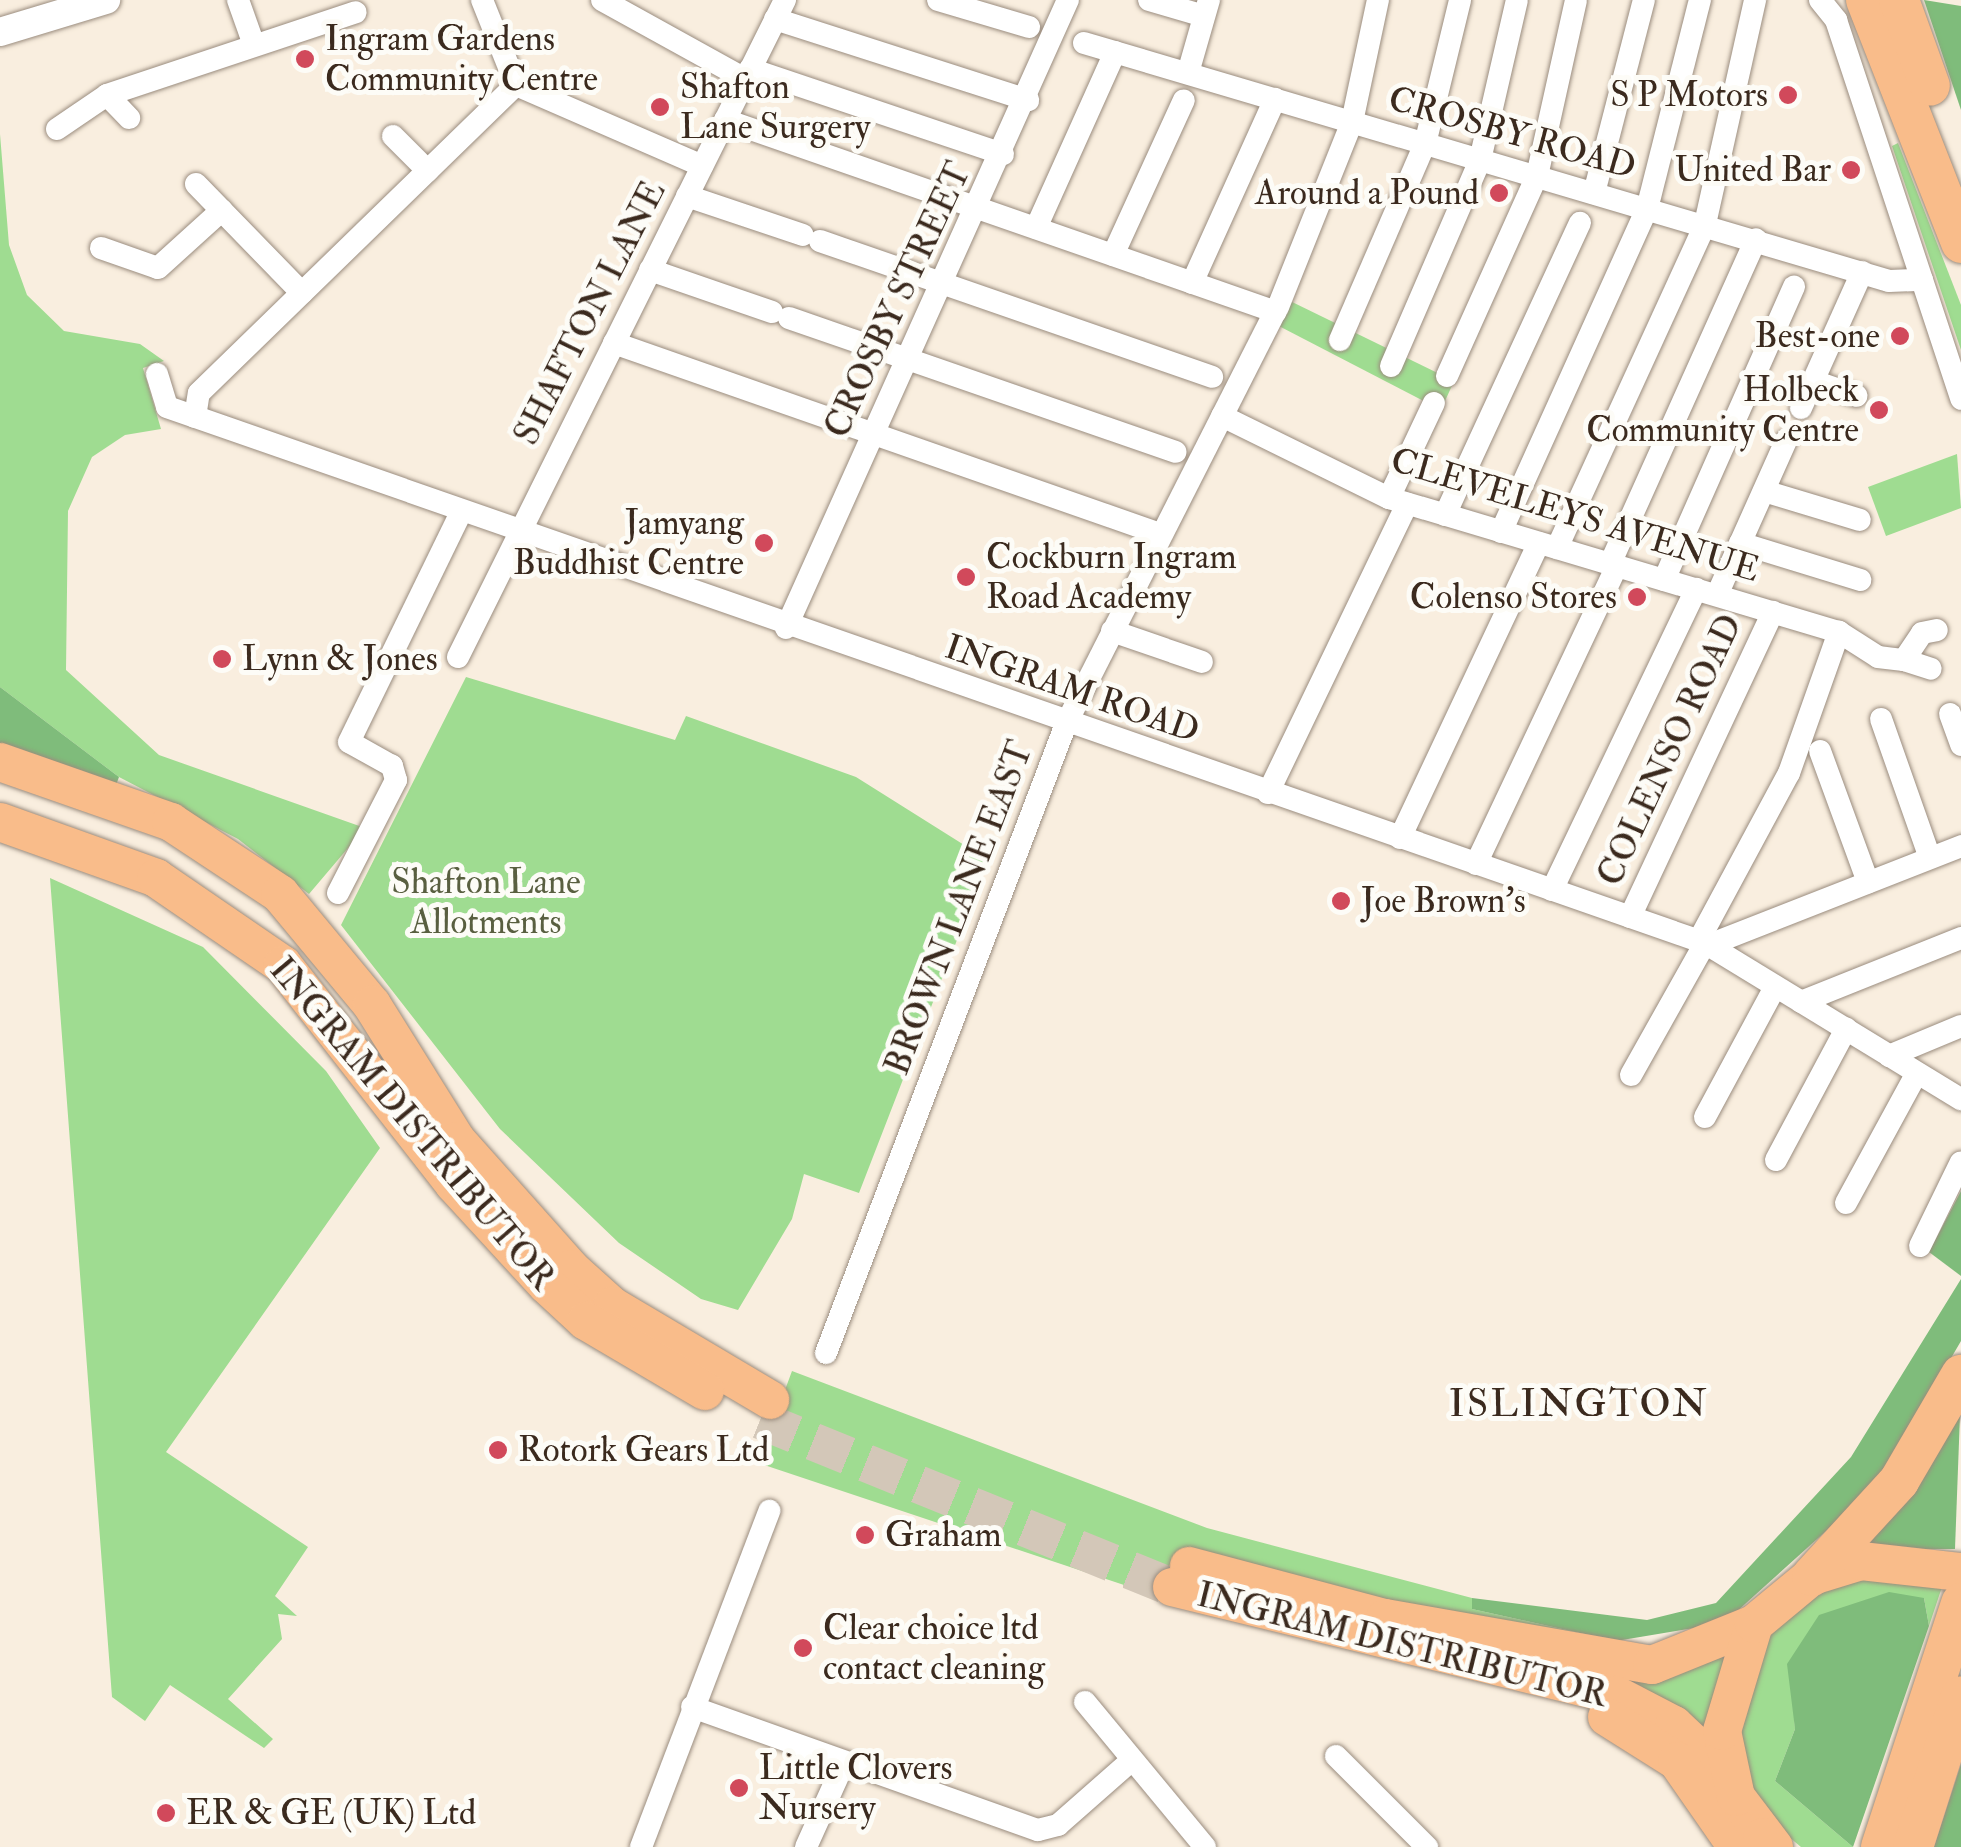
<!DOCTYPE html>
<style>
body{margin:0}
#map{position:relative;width:1961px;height:1847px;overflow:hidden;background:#f9eedf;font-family:"IM FELL Double Pica",serif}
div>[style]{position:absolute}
.green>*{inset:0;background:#9fdc91}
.forest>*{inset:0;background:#7fbc7b}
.trunk-tunnel>*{height:38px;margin-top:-19px;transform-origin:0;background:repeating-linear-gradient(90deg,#d3c7b8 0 38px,transparent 0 57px)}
.roads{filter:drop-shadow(0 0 2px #9a8c7e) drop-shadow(0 0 2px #9a8c7e)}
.minor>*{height:22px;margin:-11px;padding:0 11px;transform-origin:11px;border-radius:11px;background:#fff}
.tertiary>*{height:28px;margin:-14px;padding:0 14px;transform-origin:14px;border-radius:14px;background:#fff}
.trunk>*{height:38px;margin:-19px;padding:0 19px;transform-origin:19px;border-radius:19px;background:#f9bc8a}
.motorway>*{height:40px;margin:-20px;padding:0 20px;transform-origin:20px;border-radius:20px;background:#f9bc8a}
.dots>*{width:28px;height:28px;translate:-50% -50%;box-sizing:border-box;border:5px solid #fdfcf7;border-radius:50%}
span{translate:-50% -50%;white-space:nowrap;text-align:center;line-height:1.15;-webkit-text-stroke:10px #fdfcf7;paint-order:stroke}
.poi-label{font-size:35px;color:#3b2a1e}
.left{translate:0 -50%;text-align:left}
.right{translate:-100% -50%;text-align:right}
.street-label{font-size:35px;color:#3b2a1e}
.park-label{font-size:35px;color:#595f40}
.neighbourhood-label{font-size:38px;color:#3b2a1e;letter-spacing:2.5px}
</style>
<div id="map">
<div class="green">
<i style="clip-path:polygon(0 134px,9px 245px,27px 295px,64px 331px,140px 344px,164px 361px,143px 368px,161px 429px,125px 435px,92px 457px,68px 511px,66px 670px,159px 755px,365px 828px,309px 894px,238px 839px,119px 777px,0 687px)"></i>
<i style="clip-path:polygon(1898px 143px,1961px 305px,1961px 350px,1892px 146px)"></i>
<i style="clip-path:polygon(1286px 299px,1454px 381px,1441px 410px,1275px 324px)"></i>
<i style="clip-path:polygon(1957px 454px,1961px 508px,1886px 536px,1868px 487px)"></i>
<i style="clip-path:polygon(466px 677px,675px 740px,686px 716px,856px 777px,988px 860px,859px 1193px,804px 1174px,792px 1219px,738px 1310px,701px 1299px,619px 1243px,500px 1129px,341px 925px)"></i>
<i style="clip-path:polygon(50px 878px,203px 947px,326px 1071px,380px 1148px,166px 1452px,308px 1547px,275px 1596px,297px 1616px,278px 1614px,282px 1639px,228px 1699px,273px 1739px,264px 1748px,170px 1685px,145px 1721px,112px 1697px)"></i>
<i style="clip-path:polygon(792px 1371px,1207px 1528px,1472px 1598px,1472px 1609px,1616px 1641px,1139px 1590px,758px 1463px)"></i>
<i style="clip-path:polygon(1891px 1570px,1945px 1578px,1929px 1626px,1924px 1598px,1793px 1697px,1795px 1729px,1775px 1781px,1853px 1847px,1801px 1847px,1771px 1822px,1744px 1774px,1737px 1728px,1771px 1627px,1820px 1586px)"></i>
<i style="clip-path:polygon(1725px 1652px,1710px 1741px,1610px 1673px)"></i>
</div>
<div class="forest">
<i style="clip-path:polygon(1924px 0,1961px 6px,1961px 110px)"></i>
<i style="clip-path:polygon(0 687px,119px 777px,116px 785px,0 753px)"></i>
<i style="clip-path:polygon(1961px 1191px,1961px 1276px,1929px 1252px)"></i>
<i style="clip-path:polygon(1961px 1279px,1961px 1341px,1877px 1485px,1724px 1623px,1616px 1641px,1472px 1609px,1472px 1598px,1647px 1620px,1716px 1603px,1851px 1457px)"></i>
<i style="clip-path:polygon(1961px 1388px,1955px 1549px,1848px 1549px)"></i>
<i style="clip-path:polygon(1889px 1592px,1924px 1598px,1929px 1626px,1853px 1847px,1775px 1781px,1795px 1729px,1787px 1664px,1819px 1615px)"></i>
<i style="clip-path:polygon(1961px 1764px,1961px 1847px,1934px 1847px)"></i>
</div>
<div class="trunk-tunnel">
<i style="left:760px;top:1420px;width:445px;rotate:22.1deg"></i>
</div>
<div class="roads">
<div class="minor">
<i style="left:238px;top:0;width:48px;rotate:70.4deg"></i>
<i style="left:482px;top:0;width:92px;rotate:68.2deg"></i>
<i style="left:516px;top:85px;width:203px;rotate:23.5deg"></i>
<i style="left:602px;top:0;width:163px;rotate:28.9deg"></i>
<i style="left:938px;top:0;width:95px;rotate:16.5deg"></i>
<i style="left:1149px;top:0;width:57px;rotate:16.2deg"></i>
<i style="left:1820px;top:0;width:26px;rotate:51deg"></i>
<i style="left:1836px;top:20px;width:399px;rotate:71.7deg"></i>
<i style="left:775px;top:19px;width:266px;rotate:17.8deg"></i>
<i style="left:1084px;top:43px;width:839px;rotate:16.47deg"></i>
<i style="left:1889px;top:281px;width:33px;rotate:-2deg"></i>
<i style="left:750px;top:69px;width:267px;rotate:18.6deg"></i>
<i style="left:1188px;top:73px;width:76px;rotate:-74deg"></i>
<i style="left:107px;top:95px;width:32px;rotate:46deg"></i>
<i style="left:725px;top:120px;width:583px;rotate:19.21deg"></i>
<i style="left:57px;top:129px;width:60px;rotate:-34.2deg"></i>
<i style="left:107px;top:95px;width:262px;rotate:-18.4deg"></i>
<i style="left:393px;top:136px;width:49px;rotate:45deg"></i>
<i style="left:196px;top:184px;width:152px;rotate:45.8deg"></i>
<i style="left:1594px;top:193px;width:199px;rotate:-75.5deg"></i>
<i style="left:687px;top:196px;width:122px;rotate:18.6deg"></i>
<i style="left:1036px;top:228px;width:193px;rotate:-65.8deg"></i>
<i style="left:820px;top:241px;width:415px;rotate:19.1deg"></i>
<i style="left:101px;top:248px;width:60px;rotate:19.3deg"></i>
<i style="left:158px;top:268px;width:86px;rotate:-42.2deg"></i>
<i style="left:1113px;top:255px;width:170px;rotate:-65.4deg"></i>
<i style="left:650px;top:270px;width:129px;rotate:19deg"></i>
<i style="left:1192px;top:283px;width:202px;rotate:-65.7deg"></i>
<i style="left:789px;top:318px;width:409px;rotate:19.1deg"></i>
<i style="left:1340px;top:340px;width:214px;rotate:-66.6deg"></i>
<i style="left:1425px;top:144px;width:148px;rotate:-76.3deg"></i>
<i style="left:614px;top:343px;width:578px;rotate:19.28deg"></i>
<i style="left:1391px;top:366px;width:224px;rotate:-66.6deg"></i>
<i style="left:1480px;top:160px;width:164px;rotate:-77deg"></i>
<i style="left:157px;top:374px;width:34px;rotate:73deg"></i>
<i style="left:167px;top:407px;width:1629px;rotate:19.21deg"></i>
<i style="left:1705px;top:943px;width:300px;rotate:31.4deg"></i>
<i style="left:1447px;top:376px;width:219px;rotate:-65.8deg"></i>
<i style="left:1537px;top:176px;width:180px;rotate:-77.5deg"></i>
<i style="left:1813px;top:381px;width:46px;rotate:18.8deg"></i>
<i style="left:1801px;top:408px;width:149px;rotate:-65.8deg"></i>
<i style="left:1222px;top:416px;width:186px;rotate:26.2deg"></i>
<i style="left:1389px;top:498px;width:470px;rotate:16.6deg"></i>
<i style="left:1839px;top:632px;width:46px;rotate:32.7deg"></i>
<i style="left:1878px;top:657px;width:26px;rotate:7deg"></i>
<i style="left:1904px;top:660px;width:32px;rotate:-56deg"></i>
<i style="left:1922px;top:633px;width:15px;rotate:-11deg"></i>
<i style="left:195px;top:417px;width:24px;rotate:-81deg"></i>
<i style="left:199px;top:393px;width:442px;rotate:-44.2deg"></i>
<i style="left:1764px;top:491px;width:100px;rotate:16.8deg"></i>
<i style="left:1389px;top:498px;width:105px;rotate:-64.7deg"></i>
<i style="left:1445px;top:515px;width:322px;rotate:-65.2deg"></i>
<i style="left:1501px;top:532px;width:354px;rotate:-65.7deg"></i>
<i style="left:1647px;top:209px;width:216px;rotate:-75.8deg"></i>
<i style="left:1740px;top:543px;width:126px;rotate:17.1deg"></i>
<i style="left:1557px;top:548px;width:356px;rotate:-65.4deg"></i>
<i style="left:1705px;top:224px;width:230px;rotate:-77.4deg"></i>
<i style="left:1610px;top:564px;width:356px;rotate:-65.8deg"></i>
<i style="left:1664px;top:580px;width:321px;rotate:-66.1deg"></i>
<i style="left:1717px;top:595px;width:169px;rotate:-65.9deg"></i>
<i style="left:786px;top:628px;width:688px;rotate:-65.82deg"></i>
<i style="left:1112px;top:631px;width:95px;rotate:19deg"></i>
<i style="left:458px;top:657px;width:734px;rotate:-63.54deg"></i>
<i style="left:1904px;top:660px;width:28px;rotate:18deg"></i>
<i style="left:1950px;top:714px;width:33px;rotate:70deg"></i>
<i style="left:1881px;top:719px;width:147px;rotate:70.6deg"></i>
<i style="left:1820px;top:751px;width:140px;rotate:69.9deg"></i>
<i style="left:1268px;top:793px;width:321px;rotate:-64.3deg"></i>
<i style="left:1400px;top:838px;width:326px;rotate:-64.8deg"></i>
<i style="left:1476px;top:864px;width:330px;rotate:-64.7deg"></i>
<i style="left:1552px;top:890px;width:334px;rotate:-64.4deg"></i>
<i style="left:338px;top:893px;width:127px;rotate:-62.8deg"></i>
<i style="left:396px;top:780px;width:15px;rotate:-106deg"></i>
<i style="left:392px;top:766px;width:49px;rotate:-150.8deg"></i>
<i style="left:349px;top:742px;width:256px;rotate:-64deg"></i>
<i style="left:1630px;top:917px;width:337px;rotate:-64.9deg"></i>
<i style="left:1699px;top:940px;width:190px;rotate:-61.7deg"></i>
<i style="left:1789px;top:773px;width:150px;rotate:-70.5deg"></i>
<i style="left:1709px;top:945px;width:271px;rotate:-21.4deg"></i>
<i style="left:1801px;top:1002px;width:172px;rotate:-21.8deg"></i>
<i style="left:1889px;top:1056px;width:78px;rotate:-22.6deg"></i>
<i style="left:1631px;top:1075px;width:151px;rotate:-60.7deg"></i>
<i style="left:1705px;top:1117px;width:148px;rotate:-61.7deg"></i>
<i style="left:1776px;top:1160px;width:149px;rotate:-61.9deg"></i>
<i style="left:1846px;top:1203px;width:148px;rotate:-61.4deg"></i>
<i style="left:1920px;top:1246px;width:93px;rotate:-64deg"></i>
<i style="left:826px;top:1353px;width:673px;rotate:-69.12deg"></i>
<i style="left:1066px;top:724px;width:468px;rotate:-63.1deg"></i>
<i style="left:1278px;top:307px;width:199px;rotate:-68.2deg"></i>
<i style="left:1352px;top:122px;width:125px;rotate:-78deg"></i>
<i style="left:1085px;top:1702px;width:188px;rotate:50.4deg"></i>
<i style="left:692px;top:1707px;width:367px;rotate:19.6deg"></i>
<i style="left:1038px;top:1830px;width:21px;rotate:-14deg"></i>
<i style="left:1058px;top:1825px;width:98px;rotate:-41.3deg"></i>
<i style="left:1336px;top:1756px;width:129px;rotate:45deg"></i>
<i style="left:641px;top:1847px;width:360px;rotate:-69.1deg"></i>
<i style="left:806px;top:1847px;width:92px;rotate:-65.7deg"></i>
</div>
<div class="tertiary">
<i style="left:0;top:32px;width:111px;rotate:-16.8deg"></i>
</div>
<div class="trunk">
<i style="left:0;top:762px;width:181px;rotate:19.3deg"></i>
<i style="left:171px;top:822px;width:131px;rotate:33.4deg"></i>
<i style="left:280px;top:894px;width:144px;rotate:50.3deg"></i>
<i style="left:372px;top:1005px;width:160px;rotate:58deg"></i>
<i style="left:457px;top:1141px;width:171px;rotate:48.3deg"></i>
<i style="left:571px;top:1269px;width:55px;rotate:42.1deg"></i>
<i style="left:612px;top:1306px;width:184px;rotate:30.7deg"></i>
<i style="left:0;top:822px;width:166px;rotate:19.7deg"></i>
<i style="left:156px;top:878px;width:154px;rotate:34.4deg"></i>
<i style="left:283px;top:965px;width:278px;rotate:52deg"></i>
<i style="left:454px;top:1184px;width:137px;rotate:47.4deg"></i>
<i style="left:547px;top:1285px;width:53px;rotate:42.7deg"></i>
<i style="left:586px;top:1321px;width:138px;rotate:30.5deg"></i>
<i style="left:1189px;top:1566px;width:203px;rotate:14.9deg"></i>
<i style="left:1385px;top:1618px;width:271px;rotate:10deg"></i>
<i style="left:1652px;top:1665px;width:110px;rotate:-21.9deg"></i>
<i style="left:1172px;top:1587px;width:457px;rotate:13.7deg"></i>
<i style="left:1616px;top:1695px;width:65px;rotate:27.3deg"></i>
<i style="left:1674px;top:1725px;width:73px;rotate:43.3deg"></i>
<i style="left:1607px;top:1717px;width:83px;rotate:32.2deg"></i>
<i style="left:1677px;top:1761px;width:105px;rotate:55.1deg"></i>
<i style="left:1774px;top:1847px;width:63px;rotate:-127.2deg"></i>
<i style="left:1736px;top:1797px;width:67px;rotate:-102deg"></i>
<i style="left:1722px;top:1731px;width:112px;rotate:-73.3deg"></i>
<i style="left:1754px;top:1624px;width:75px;rotate:-39.6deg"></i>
<i style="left:1812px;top:1576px;width:51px;rotate:-17deg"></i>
<i style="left:1861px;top:1561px;width:101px;rotate:6.3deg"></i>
</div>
<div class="motorway">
<i style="left:1866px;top:0;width:261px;rotate:68.6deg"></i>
<i style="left:1899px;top:0;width:91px;rotate:70.2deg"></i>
<i style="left:1812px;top:1576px;width:129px;rotate:-47.5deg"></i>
<i style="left:1899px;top:1481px;width:123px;rotate:-59.7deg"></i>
<i style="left:1763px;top:1838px;width:9px;rotate:90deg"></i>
<i style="left:1881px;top:1847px;width:257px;rotate:-71.8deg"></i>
<i style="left:1913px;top:1847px;width:158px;rotate:-72.4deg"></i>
</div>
</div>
<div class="dots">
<i style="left:305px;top:59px;background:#d1495b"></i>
<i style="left:1788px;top:95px;background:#d1495b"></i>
<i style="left:660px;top:107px;background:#d1495b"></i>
<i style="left:1851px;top:170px;background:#d1495b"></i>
<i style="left:1499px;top:193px;background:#d1495b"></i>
<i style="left:1900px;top:336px;background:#d1495b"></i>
<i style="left:1879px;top:410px;background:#d1495b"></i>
<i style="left:764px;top:543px;background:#d1495b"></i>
<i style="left:966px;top:577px;background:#d1495b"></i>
<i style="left:1637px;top:597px;background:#d1495b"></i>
<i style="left:222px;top:659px;background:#d1495b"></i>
<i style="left:1341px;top:901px;background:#d1495b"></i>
<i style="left:498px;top:1450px;background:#d1495b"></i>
<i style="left:865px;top:1535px;background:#d1495b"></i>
<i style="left:803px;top:1648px;background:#d1495b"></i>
<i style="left:739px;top:1788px;background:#d1495b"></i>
<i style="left:166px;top:1813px;background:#d1495b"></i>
</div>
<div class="poi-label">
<span class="left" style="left:325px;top:59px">Ingram Gardens<br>Community Centre</span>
<span class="left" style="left:680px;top:107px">Shafton<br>Lane Surgery</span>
<span class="right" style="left:1768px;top:95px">S P Motors</span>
<span class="right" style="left:1831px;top:170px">United Bar</span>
<span class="right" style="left:1479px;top:193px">Around a Pound</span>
<span class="right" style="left:1880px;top:336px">Best-one</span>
<span class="right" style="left:1859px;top:410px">Holbeck<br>Community Centre</span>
<span class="right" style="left:744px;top:543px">Jamyang<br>Buddhist Centre</span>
<span class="left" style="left:986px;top:577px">Cockburn Ingram<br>Road Academy</span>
<span class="right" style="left:1617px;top:597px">Colenso Stores</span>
<span class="left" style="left:242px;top:659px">Lynn &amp; Jones</span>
<span class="left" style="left:1361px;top:901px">Joe Brown's</span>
<span class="left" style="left:518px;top:1450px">Rotork Gears Ltd</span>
<span class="left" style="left:885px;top:1535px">Graham</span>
<span class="left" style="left:823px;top:1648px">Clear choice ltd<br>contact cleaning</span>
<span class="left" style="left:759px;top:1788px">Little Clovers<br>Nursery</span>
<span class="left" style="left:186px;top:1813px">ER &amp; GE (UK) Ltd</span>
</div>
<div class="street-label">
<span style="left:1512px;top:133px;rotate:16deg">CROSBY ROAD</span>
<span style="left:898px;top:300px;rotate:-65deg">CROSBY STREET</span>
<span style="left:590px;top:313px;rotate:-63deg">SHAFTON LANE</span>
<span style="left:1575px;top:515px;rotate:17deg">CLEVELEYS AVENUE</span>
<span style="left:1072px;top:689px;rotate:19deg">INGRAM ROAD</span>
<span style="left:1670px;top:750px;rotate:-65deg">COLENSO ROAD</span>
<span style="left:959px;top:908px;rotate:-69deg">BROWN LANE EAST</span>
<span style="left:412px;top:1124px;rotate:50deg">INGRAM DISTRIBUTOR</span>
<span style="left:1402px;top:1645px;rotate:14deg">INGRAM DISTRIBUTOR</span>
</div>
<div class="park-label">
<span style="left:486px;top:902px">Shafton Lane<br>Allotments</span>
</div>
<div class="neighbourhood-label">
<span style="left:1579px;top:1405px">ISLINGTON</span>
</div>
</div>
